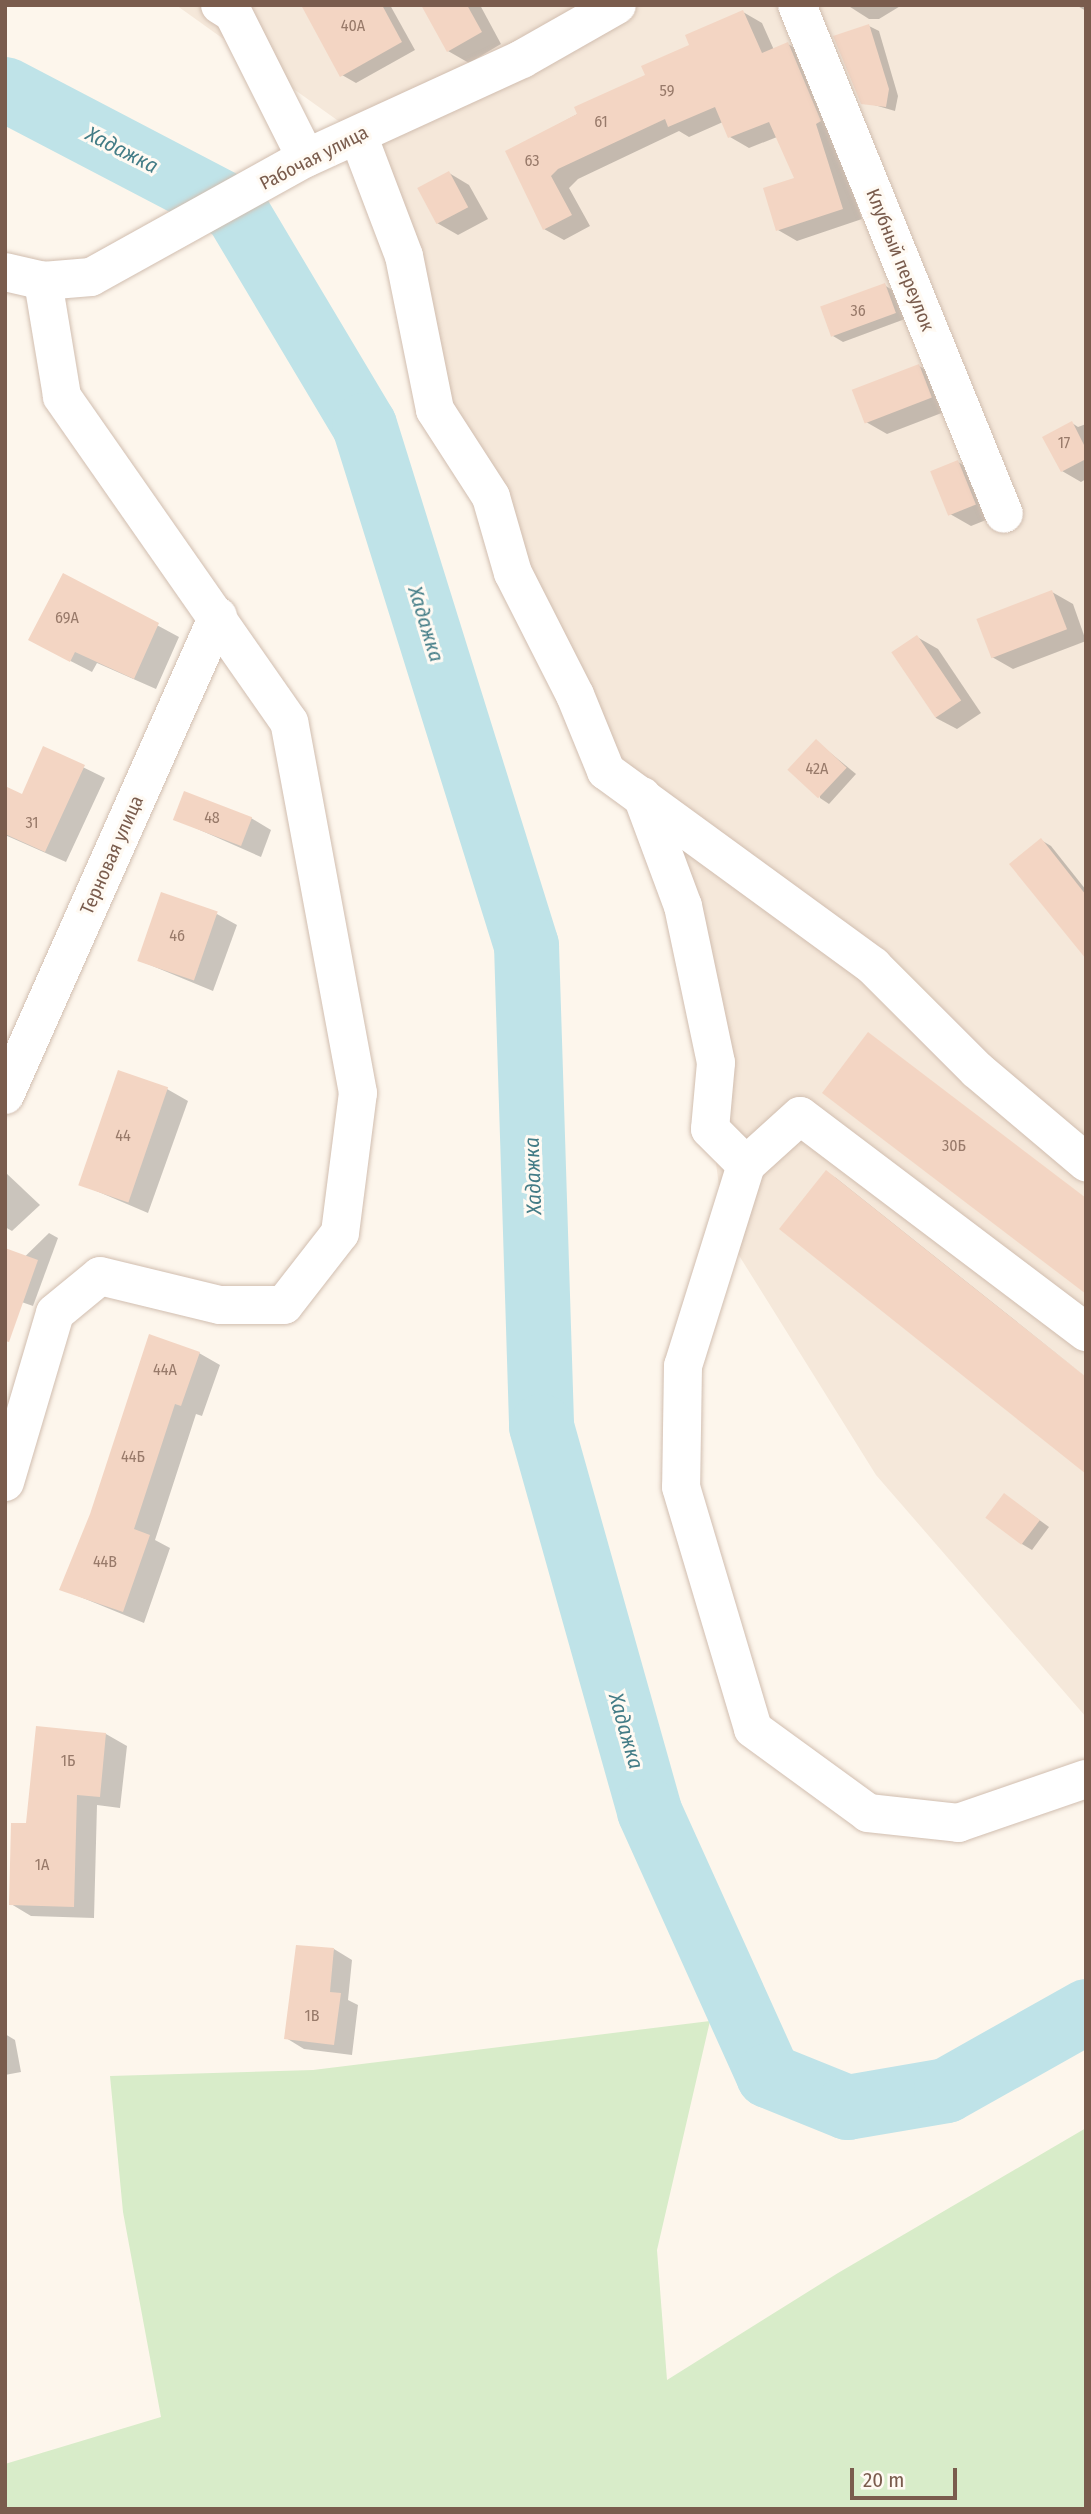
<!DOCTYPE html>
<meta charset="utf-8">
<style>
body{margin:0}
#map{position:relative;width:1091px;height:2514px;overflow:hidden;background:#fdf6ec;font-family:"Fira Sans Condensed",sans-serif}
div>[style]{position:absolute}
.residential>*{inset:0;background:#f5e8da}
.green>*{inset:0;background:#d8ecc9}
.shadow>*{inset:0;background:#0003}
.river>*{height:65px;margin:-32.5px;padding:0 32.5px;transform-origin:32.5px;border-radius:32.5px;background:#bfe3e8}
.building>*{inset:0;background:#f3d5c3;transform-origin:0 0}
.roads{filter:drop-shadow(0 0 2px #d1beb0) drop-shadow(0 0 2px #d1beb0)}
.minor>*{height:38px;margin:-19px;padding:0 19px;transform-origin:19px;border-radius:19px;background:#fff}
span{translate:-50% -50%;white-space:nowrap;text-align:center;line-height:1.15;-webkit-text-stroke:6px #fffaf3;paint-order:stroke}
.number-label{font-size:16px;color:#987a6a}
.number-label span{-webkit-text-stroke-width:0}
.street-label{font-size:19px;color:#7a5c4d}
.water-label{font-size:21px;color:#437c86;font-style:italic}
.frame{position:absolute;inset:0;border:7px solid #7a5c4d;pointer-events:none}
.scale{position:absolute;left:850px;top:2468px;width:107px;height:32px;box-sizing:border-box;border:4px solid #7a5c4d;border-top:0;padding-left:9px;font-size:21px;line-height:24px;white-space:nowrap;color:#7a5c4d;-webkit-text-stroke:5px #fffaf3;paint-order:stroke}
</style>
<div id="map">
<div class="residential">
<i style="clip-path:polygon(176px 5px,1086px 5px,1086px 1717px,876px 1475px,725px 1233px,683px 906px,513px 573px,358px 135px)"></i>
</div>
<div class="green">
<i style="clip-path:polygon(710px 2021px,657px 2250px,667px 2380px,838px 2273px,1086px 2128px,1086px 2509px,5px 2509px,5px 2464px,161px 2417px,123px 2212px,110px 2076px,313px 2070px)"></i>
</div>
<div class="shadow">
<i style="clip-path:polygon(303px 5px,390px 5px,415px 50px,356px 83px,342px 75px)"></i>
<i style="clip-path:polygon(431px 5px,480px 5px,501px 44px,469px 63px,448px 51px)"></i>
<i style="clip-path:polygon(902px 5px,879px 19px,869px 19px,847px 5px)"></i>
<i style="clip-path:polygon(1076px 5px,1086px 5px,1086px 11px)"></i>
<i style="clip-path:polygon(743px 12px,762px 23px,774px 50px,788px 44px,807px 55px,862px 219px,797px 241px,778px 230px,796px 180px,777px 137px,749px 148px,730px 137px,723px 122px,689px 137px,679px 131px,578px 179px,569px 188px,590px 226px,564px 240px,544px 229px,507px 152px,648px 76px)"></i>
<i style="clip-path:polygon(869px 26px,879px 31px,898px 96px,895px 111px,864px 102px)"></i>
<i style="clip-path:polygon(449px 173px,469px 185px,488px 219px,458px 235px,437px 223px)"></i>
<i style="clip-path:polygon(884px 285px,894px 291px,905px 319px,843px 342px,833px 336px)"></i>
<i style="clip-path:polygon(919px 366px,940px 378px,952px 409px,887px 434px,866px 422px)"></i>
<i style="clip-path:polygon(1072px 423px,1078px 427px,1086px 424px,1086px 479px,1081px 482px,1062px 471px)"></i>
<i style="clip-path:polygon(958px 462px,979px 474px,996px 516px,971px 526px,950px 514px)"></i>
<i style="clip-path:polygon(64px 575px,179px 637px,156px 689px,97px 663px,92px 672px,51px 651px)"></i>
<i style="clip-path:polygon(1052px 592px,1073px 604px,1086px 641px,1013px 669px,992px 657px)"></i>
<i style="clip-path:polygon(917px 637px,938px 649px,981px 713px,957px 729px,936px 718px)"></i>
<i style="clip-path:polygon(816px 741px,856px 774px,829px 804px,820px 798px)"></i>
<i style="clip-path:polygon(44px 748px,105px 778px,66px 862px,5px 835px,5px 794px,23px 796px)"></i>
<i style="clip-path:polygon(251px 818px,271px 830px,261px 857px,175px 819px)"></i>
<i style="clip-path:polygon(1041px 840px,1051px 846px,1086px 890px,1086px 956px)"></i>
<i style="clip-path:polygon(217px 914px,237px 925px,213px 991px,138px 960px)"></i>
<i style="clip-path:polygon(167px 1089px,188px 1101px,148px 1213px,80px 1184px)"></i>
<i style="clip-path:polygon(5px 1172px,40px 1205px,12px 1231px,5px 1227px)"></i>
<i style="clip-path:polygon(826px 1172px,836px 1178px,1086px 1377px)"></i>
<i style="clip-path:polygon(49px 1233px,58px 1238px,33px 1306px,10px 1298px,6px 1275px)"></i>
<i style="clip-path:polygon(199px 1353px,220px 1365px,202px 1416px,196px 1414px,155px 1540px,170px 1548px,144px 1623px,61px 1589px)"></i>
<i style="clip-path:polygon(1005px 1495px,1049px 1527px,1032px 1550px,1022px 1544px)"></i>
<i style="clip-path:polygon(37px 1728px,106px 1734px,127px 1746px,120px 1808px,97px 1805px,94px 1918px,31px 1916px,11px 1904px,27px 1825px)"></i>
<i style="clip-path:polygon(334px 1949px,352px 1960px,348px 2000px,358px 2005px,352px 2055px,304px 2049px,286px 2038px)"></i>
<i style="clip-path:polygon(5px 2034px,15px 2040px,21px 2072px,5px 2075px)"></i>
</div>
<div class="river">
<i style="left:5px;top:89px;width:259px;rotate:27.6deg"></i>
<i style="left:235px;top:209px;width:252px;rotate:59.2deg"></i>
<i style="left:364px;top:425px;width:545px;rotate:72.7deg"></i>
<i style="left:526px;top:945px;width:481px;rotate:88.2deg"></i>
<i style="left:541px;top:1426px;width:400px;rotate:74.3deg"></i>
<i style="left:649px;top:1811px;width:290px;rotate:65.7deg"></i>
<i style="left:768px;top:2075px;width:85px;rotate:22.1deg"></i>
<i style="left:847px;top:2107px;width:100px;rotate:-9.7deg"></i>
<i style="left:946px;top:2090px;width:161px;rotate:-29.4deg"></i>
</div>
<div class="building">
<i style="clip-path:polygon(301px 5px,382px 5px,402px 42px,340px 77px)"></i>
<i style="clip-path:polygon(421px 5px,467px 5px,482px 32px,447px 52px)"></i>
<i style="clip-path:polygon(743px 10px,762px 53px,788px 42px,821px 121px,816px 124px,843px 209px,776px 231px,763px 188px,794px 178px,769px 122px,728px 138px,715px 107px,668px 127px,665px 119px,558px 169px,551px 176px,572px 215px,543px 230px,505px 151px,577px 114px,574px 107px,645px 75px,641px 66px,689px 45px,685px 35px)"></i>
<i style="clip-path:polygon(869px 24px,889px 89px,886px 107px,861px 104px,833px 36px)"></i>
<i style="left:449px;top:171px;width:41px;height:36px;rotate:62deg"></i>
<i style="left:885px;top:283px;width:32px;height:69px;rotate:70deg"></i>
<i style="left:919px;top:364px;width:36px;height:72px;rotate:69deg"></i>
<i style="clip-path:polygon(1072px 421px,1086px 449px,1086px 459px,1061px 472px,1042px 437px)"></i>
<i style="left:958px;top:460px;width:48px;height:30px;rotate:68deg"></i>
<i style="clip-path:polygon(63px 573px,159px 623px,134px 679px,75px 652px,70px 662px,28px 640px)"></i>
<i style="left:1052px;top:590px;width:42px;height:81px;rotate:69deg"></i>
<i style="left:917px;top:635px;width:79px;height:31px;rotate:56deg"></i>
<i style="left:816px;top:739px;width:42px;height:42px;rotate:43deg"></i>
<i style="clip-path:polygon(43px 746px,85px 765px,45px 852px,5px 834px,5px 786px,22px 794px)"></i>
<i style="left:184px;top:791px;width:73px;height:31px;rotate:21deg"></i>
<i style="clip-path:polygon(1041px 838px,1086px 895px,1086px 959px,1009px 864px)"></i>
<i style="left:161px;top:892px;width:60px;height:73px;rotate:19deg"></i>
<i style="clip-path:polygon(868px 1032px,1086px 1198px,1086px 1294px,822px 1093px)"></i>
<i style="left:118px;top:1070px;width:53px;height:122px;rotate:19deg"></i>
<i style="clip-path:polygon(826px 1170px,1086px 1377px,1086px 1474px,779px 1229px)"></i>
<i style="clip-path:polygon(5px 1248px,38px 1260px,9px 1342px,5px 1341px)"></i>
<i style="clip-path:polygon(149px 1334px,200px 1352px,181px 1406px,175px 1404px,134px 1529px,150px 1535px,123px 1612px,59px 1590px,90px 1514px)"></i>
<i style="left:1004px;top:1493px;width:45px;height:31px;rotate:37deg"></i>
<i style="clip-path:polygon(36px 1726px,106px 1733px,100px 1797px,77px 1795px,74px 1907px,9px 1905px,11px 1823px,26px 1823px)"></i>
<i style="clip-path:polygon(296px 1945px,334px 1948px,330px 1992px,341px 1993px,334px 2045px,284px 2039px)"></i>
</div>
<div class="roads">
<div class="minor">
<i style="left:220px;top:5px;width:15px;rotate:32deg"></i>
<i style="left:233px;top:13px;width:162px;rotate:63.3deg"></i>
<i style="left:797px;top:5px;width:549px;rotate:67.87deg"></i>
<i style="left:358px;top:135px;width:129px;rotate:69.2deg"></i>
<i style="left:404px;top:256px;width:157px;rotate:78.6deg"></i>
<i style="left:435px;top:410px;width:103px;rotate:57.2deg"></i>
<i style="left:491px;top:497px;width:79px;rotate:73.9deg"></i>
<i style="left:513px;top:573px;width:137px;rotate:63.1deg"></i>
<i style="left:575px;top:695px;width:82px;rotate:67.8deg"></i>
<i style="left:606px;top:771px;width:331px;rotate:36.1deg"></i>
<i style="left:873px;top:966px;width:147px;rotate:45deg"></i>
<i style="left:977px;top:1070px;width:143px;rotate:40.2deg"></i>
<i style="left:5px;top:272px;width:39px;rotate:13deg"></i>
<i style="left:43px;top:281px;width:48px;rotate:-4.8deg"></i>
<i style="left:91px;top:277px;width:246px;rotate:-29deg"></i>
<i style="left:306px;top:158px;width:238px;rotate:-24.6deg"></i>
<i style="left:522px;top:59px;width:109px;rotate:-29.6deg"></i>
<i style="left:642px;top:796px;width:117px;rotate:69.6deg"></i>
<i style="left:683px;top:906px;width:160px;rotate:78.1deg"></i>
<i style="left:716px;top:1063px;width:66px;rotate:95.2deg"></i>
<i style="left:710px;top:1129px;width:51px;rotate:45deg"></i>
<i style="left:5px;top:1095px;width:524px;rotate:-66.03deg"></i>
<i style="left:1086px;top:1332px;width:358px;rotate:-142.9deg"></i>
<i style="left:800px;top:1116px;width:73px;rotate:137.8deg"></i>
<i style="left:746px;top:1165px;width:211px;rotate:107.4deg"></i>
<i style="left:683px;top:1366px;width:121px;rotate:90.9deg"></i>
<i style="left:681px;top:1487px;width:252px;rotate:73.4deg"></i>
<i style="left:753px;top:1729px;width:142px;rotate:36.1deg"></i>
<i style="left:868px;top:1813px;width:91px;rotate:6.3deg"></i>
<i style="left:958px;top:1823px;width:135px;rotate:-19deg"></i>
<i style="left:5px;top:1482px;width:176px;rotate:-73.5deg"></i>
<i style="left:55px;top:1313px;width:58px;rotate:-39.4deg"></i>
<i style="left:100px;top:1276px;width:123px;rotate:13.6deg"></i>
<i style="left:220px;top:1305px;width:64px"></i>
<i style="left:284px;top:1305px;width:91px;rotate:-52.1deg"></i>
<i style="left:340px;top:1233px;width:141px;rotate:-82.7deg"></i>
<i style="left:358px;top:1093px;width:377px;rotate:-100.5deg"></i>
<i style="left:289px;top:722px;width:397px;rotate:-124.9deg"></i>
<i style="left:62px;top:396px;width:117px;rotate:-99.4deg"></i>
</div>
</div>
<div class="number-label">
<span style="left:353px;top:26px">40А</span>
<span style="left:667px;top:91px">59</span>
<span style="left:601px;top:122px">61</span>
<span style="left:532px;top:161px">63</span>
<span style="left:858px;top:311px">36</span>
<span style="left:1064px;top:443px">17</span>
<span style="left:67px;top:618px">69А</span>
<span style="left:817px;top:769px">42А</span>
<span style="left:212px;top:818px">48</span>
<span style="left:32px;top:823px">31</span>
<span style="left:177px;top:936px">46</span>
<span style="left:123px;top:1136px">44</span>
<span style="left:954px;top:1146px">30Б</span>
<span style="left:165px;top:1370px">44А</span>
<span style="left:133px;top:1457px">44Б</span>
<span style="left:105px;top:1562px">44В</span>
<span style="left:68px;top:1761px">1Б</span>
<span style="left:42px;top:1865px">1А</span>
<span style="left:312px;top:2016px">1В</span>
</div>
<div class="street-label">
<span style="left:314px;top:158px;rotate:-27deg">Рабочая улица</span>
<span style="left:900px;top:260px;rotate:68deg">Клубный переулок</span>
<span style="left:112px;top:855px;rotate:-66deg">Терновая улица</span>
</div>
<div class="water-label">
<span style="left:122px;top:150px;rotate:27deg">Хадажка</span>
<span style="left:426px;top:624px;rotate:73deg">Хадажка</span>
<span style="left:533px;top:1176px;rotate:-92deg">Хадажка</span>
<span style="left:626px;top:1731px;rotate:74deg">Хадажка</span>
</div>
<div class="frame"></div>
<div class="scale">20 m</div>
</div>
